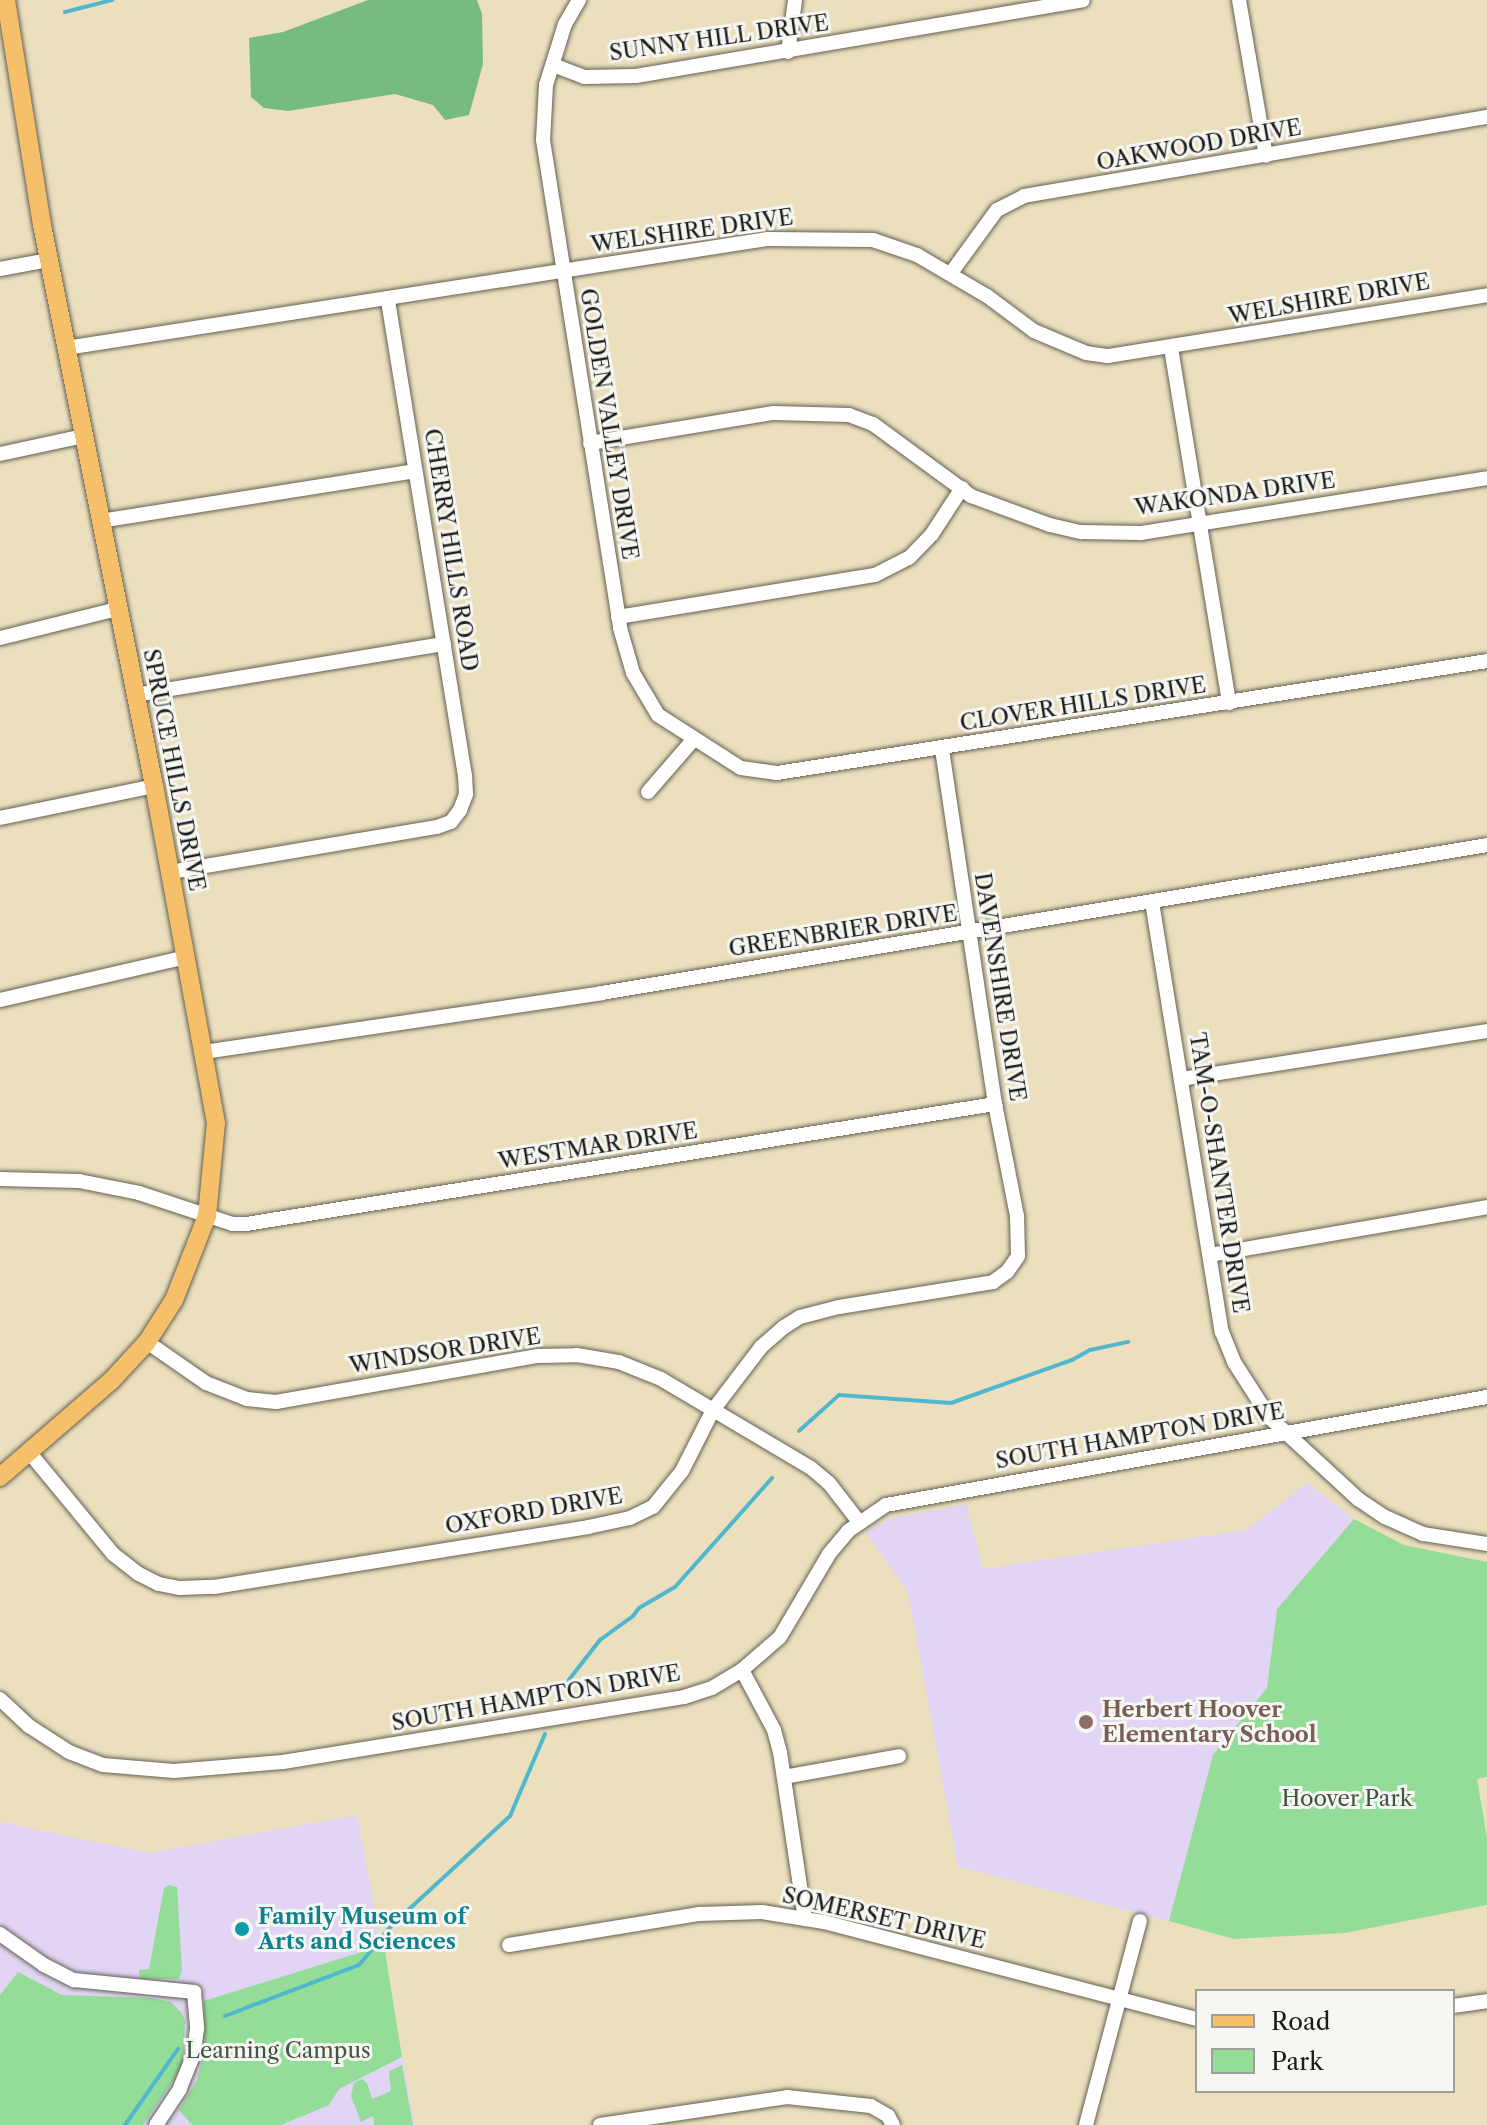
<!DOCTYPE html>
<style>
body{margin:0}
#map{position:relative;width:1487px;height:2125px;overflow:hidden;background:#ebdfbd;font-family:"Libre Caslon Text",serif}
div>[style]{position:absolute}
.built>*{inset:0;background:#e1d4f4}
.green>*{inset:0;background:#93dd98}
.forest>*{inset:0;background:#76bc80}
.stream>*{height:4px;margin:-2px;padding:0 2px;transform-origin:2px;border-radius:2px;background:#50b8ce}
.roads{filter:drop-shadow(0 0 2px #646054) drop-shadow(0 0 2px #646054)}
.minor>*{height:14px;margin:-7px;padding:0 7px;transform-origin:7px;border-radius:7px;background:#fff}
.major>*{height:18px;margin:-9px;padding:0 9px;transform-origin:9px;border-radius:9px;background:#f6c06b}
.dots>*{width:22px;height:22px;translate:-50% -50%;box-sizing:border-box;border:4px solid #f6f6f2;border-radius:50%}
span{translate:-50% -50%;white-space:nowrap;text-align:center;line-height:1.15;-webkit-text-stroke:6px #f6f6f2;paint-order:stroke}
.street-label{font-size:22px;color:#1c1c1c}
.education-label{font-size:22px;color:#785e54;font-weight:700}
.left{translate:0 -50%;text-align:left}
.park-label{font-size:22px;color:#405641}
.culture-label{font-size:22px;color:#0d838f;font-weight:700}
.legend{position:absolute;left:1195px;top:1989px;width:260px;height:104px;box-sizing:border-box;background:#f6f6f2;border:2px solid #9f9f9c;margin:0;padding:10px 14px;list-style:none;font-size:24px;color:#1c1c1c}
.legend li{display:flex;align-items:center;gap:16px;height:40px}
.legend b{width:40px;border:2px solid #9f9f9c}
</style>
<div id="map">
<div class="built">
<i style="clip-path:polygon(1307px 1483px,1354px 1519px,1277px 1609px,1267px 1688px,1213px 1755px,1169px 1921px,958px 1867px,908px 1592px,865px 1532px,889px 1519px,966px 1504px,983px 1569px,1246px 1530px)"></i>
<i style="clip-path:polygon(357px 1815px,415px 2125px,0 2125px,0 1822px,150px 1853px)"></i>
</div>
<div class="green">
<i style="clip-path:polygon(1354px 1519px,1404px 1545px,1487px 1562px,1487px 1777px,1477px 1779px,1487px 1838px,1487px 1905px,1345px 1933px,1234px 1939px,1169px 1921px,1213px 1755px,1267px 1688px,1277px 1609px)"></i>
<i style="clip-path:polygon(169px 1885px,177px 1887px,182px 1970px,179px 1979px,140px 1979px,139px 1970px,149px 1969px,164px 1888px)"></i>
<i style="clip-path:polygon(384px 1945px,402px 2057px,339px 2089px,329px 2105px,281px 2125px,192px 2125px,179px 2110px,197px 2080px,203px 2057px,204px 2001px)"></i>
<i style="clip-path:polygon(18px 1972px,62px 1995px,152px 1998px,171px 2002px,181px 2012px,185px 2020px,183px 2066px,143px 2125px,0 2125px,0 1995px)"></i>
<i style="clip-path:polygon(402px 2065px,413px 2125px,374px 2125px,373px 2116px,361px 2122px,351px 2096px,354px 2083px,362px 2079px,367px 2083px,372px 2099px,391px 2091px,389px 2071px)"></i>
</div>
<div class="forest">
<i style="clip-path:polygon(368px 0,477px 0,482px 14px,483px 64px,469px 115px,445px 120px,433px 105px,395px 94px,288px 111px,264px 108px,251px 97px,249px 38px,283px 32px)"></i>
</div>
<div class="stream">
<i style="left:65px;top:12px;width:49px;rotate:-14.3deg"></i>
<i style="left:799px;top:1431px;width:54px;rotate:-42deg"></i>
<i style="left:839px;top:1395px;width:112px;rotate:4.1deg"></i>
<i style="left:951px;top:1403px;width:128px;rotate:-19.6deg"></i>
<i style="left:1072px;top:1360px;width:21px;rotate:-29deg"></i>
<i style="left:1090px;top:1350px;width:39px;rotate:-12deg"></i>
<i style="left:557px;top:1695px;width:70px;rotate:-52deg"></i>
<i style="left:600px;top:1640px;width:41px;rotate:-36deg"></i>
<i style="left:633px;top:1616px;width:10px;rotate:-53deg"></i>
<i style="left:639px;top:1608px;width:42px;rotate:-30.3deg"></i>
<i style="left:675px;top:1587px;width:146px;rotate:-48.3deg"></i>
<i style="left:225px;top:2016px;width:143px;rotate:-20.8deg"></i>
<i style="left:359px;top:1965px;width:52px;rotate:-50.5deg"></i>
<i style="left:392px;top:1925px;width:161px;rotate:-42.7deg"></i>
<i style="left:510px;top:1816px;width:89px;rotate:-66.9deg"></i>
<i style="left:125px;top:2125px;width:93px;rotate:-55.1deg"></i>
</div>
<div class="roads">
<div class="minor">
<i style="left:579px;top:0;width:28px;rotate:120deg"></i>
<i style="left:565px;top:24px;width:64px;rotate:107.3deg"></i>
<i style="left:546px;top:85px;width:55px;rotate:93.1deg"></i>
<i style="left:543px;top:140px;width:494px;rotate:81deg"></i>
<i style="left:620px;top:628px;width:47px;rotate:73.9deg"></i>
<i style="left:633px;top:673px;width:49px;rotate:59.2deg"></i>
<i style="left:658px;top:715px;width:98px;rotate:32.6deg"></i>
<i style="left:741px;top:768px;width:36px;rotate:8deg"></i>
<i style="left:777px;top:773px;width:719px;rotate:-8.96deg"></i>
<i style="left:1239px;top:0;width:158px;rotate:80.2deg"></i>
<i style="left:788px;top:52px;width:52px;rotate:-82.3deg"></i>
<i style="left:553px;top:65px;width:33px;rotate:21deg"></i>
<i style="left:584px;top:77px;width:52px;rotate:-1.1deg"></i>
<i style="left:636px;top:76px;width:453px;rotate:-9.6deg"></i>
<i style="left:0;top:269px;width:50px;rotate:-10.4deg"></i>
<i style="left:951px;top:273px;width:78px;rotate:-53.9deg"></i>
<i style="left:997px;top:210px;width:30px;rotate:-27deg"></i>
<i style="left:1024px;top:196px;width:470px;rotate:-9.7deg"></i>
<i style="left:66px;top:348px;width:709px;rotate:-8.84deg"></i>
<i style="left:767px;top:239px;width:106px;rotate:0.5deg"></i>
<i style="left:873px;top:240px;width:46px;rotate:18.8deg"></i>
<i style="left:917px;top:255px;width:81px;rotate:30.4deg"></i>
<i style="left:987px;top:296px;width:59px;rotate:36.7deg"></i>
<i style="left:1034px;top:331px;width:56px;rotate:22.9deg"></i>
<i style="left:1086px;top:353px;width:22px;rotate:8deg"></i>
<i style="left:1108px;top:356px;width:384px;rotate:-9.1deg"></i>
<i style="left:1171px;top:348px;width:360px;rotate:80.7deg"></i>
<i style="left:590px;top:443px;width:186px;rotate:-9.3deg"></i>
<i style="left:774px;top:413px;width:75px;rotate:1.5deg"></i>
<i style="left:849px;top:415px;width:26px;rotate:21deg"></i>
<i style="left:873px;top:424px;width:122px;rotate:36.3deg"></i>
<i style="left:971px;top:496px;width:84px;rotate:20.2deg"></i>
<i style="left:1050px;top:525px;width:32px;rotate:13deg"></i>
<i style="left:1081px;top:532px;width:60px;rotate:1deg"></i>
<i style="left:1141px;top:533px;width:350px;rotate:-9deg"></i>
<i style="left:0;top:454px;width:85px;rotate:-12.2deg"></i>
<i style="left:100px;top:521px;width:319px;rotate:-9deg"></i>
<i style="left:618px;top:617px;width:260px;rotate:-9.3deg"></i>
<i style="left:875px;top:575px;width:38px;rotate:-27deg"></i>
<i style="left:909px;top:558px;width:33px;rotate:-46deg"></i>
<i style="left:932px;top:534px;width:55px;rotate:-56.9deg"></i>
<i style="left:0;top:638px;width:121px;rotate:-13.9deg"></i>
<i style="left:135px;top:695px;width:313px;rotate:-9.4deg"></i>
<i style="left:648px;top:792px;width:69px;rotate:-49.1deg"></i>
<i style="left:0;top:818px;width:157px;rotate:-11.7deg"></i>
<i style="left:170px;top:872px;width:271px;rotate:-9.6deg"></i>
<i style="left:437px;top:827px;width:15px;rotate:-20deg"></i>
<i style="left:451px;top:822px;width:15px;rotate:-53deg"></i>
<i style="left:460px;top:810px;width:17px;rotate:-69deg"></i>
<i style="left:466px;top:794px;width:18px;rotate:-93deg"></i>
<i style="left:465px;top:776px;width:484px;rotate:-99.2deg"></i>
<i style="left:1152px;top:902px;width:436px;rotate:80.8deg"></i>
<i style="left:1222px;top:1332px;width:32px;rotate:68deg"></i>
<i style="left:1234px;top:1362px;width:67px;rotate:57.3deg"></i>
<i style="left:1270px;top:1418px;width:120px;rotate:42.6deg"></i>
<i style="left:1358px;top:1499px;width:32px;rotate:34deg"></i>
<i style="left:1385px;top:1517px;width:42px;rotate:24.1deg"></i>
<i style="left:1423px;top:1534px;width:65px;rotate:8.9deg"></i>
<i style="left:0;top:1000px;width:191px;rotate:-13deg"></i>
<i style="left:204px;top:1052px;width:402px;rotate:-8.4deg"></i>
<i style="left:602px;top:993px;width:897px;rotate:-9.49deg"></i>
<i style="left:1181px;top:1079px;width:310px;rotate:-8.9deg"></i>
<i style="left:0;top:1179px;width:79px;rotate:1.5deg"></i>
<i style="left:79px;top:1181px;width:61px;rotate:11.3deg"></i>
<i style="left:139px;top:1193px;width:99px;rotate:18.3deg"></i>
<i style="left:233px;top:1224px;width:13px"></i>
<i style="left:246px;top:1224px;width:759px;rotate:-9.1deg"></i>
<i style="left:1210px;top:1255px;width:281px;rotate:-9.8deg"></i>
<i style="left:147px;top:1342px;width:72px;rotate:34.8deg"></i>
<i style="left:206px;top:1383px;width:44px;rotate:21.3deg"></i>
<i style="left:247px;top:1399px;width:29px;rotate:6deg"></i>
<i style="left:276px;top:1402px;width:266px;rotate:-10deg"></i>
<i style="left:538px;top:1356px;width:39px;rotate:-1deg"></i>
<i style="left:577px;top:1355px;width:43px;rotate:9.5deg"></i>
<i style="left:619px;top:1362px;width:45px;rotate:22deg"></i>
<i style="left:661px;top:1379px;width:174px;rotate:30.7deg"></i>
<i style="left:811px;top:1468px;width:23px;rotate:40deg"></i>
<i style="left:829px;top:1483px;width:49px;rotate:52.4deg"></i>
<i style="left:29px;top:1452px;width:132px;rotate:50.5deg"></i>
<i style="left:113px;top:1554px;width:33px;rotate:38deg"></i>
<i style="left:139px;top:1574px;width:22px;rotate:27deg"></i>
<i style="left:159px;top:1584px;width:21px;rotate:11deg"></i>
<i style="left:180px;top:1588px;width:34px;rotate:-2deg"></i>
<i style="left:214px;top:1587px;width:379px;rotate:-9.1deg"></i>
<i style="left:588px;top:1527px;width:43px;rotate:-12.1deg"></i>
<i style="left:630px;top:1518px;width:25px;rotate:-26deg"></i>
<i style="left:653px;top:1507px;width:46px;rotate:-51.1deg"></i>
<i style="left:682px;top:1471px;width:68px;rotate:-63.1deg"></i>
<i style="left:713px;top:1410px;width:79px;rotate:-52.7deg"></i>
<i style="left:761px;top:1347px;width:30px;rotate:-41deg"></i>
<i style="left:784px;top:1327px;width:19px;rotate:-32deg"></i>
<i style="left:800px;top:1317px;width:40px;rotate:-14.4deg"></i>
<i style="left:839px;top:1307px;width:156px;rotate:-9.2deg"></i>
<i style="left:993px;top:1282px;width:17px;rotate:-36deg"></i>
<i style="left:1007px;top:1272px;width:19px;rotate:-55deg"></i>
<i style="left:1018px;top:1256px;width:40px;rotate:-91.4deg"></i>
<i style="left:1017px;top:1216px;width:114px;rotate:-101.1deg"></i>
<i style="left:995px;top:1104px;width:359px;rotate:-98.5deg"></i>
<i style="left:742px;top:1670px;width:68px;rotate:61.9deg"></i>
<i style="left:774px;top:1730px;width:23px;rotate:75deg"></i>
<i style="left:780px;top:1752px;width:169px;rotate:81.5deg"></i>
<i style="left:0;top:1699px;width:40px;rotate:43deg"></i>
<i style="left:29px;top:1726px;width:48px;rotate:33deg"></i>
<i style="left:69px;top:1752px;width:36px;rotate:21deg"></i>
<i style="left:103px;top:1765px;width:71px;rotate:4.8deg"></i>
<i style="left:174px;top:1771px;width:109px;rotate:-4.7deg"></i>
<i style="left:283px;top:1762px;width:406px;rotate:-9.2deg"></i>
<i style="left:684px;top:1697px;width:29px;rotate:-18deg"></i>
<i style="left:712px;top:1688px;width:35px;rotate:-31deg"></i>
<i style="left:742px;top:1670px;width:50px;rotate:-41deg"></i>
<i style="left:780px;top:1637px;width:96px;rotate:-59.4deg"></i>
<i style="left:829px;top:1554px;width:30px;rotate:-50deg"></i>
<i style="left:848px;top:1531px;width:46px;rotate:-34.4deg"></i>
<i style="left:886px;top:1505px;width:611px;rotate:-10.19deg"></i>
<i style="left:784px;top:1777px;width:117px;rotate:-10.3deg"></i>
<i style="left:0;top:1934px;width:54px;rotate:35.2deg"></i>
<i style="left:44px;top:1965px;width:34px;rotate:27deg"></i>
<i style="left:74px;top:1980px;width:121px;rotate:5.7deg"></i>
<i style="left:194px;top:1992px;width:37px;rotate:85deg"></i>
<i style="left:197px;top:2029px;width:27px;rotate:98deg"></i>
<i style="left:193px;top:2056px;width:35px;rotate:112deg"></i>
<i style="left:180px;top:2089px;width:43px;rotate:123.7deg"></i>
<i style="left:509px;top:1945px;width:193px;rotate:-9.3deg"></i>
<i style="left:699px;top:1914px;width:63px;rotate:-1.8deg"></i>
<i style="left:762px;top:1912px;width:63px;rotate:9.2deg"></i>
<i style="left:824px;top:1922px;width:385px;rotate:14.6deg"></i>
<i style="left:1453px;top:2006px;width:34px;rotate:-8deg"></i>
<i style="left:600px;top:2125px;width:189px;rotate:-8.5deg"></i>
<i style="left:787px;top:2097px;width:84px;rotate:6.1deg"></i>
<i style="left:871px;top:2106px;width:20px;rotate:30deg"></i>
<i style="left:888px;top:2116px;width:10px;rotate:61deg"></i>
<i style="left:1086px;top:2125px;width:211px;rotate:-75.2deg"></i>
</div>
<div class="major">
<i style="left:0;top:1477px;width:147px;rotate:-40.9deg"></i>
<i style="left:111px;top:1381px;width:53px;rotate:-47.3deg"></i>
<i style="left:147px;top:1342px;width:50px;rotate:-57.3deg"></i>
<i style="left:174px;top:1300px;width:90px;rotate:-68.6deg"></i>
<i style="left:207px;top:1216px;width:93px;rotate:-84.5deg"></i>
<i style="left:216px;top:1123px;width:343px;rotate:-100.4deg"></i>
<i style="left:154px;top:786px;width:572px;rotate:-101.29deg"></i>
<i style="left:42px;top:225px;width:228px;rotate:-99.1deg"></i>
</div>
</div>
<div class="dots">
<i style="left:1086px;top:1722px;background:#8d6e63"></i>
<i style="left:242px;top:1929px;background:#0f9aa8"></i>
</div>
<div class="street-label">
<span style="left:719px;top:38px;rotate:-8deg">SUNNY HILL DRIVE</span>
<span style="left:1199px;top:145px;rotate:-10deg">OAKWOOD DRIVE</span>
<span style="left:692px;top:231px;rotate:-8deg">WELSHIRE DRIVE</span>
<span style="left:1329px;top:299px;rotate:-10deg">WELSHIRE DRIVE</span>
<span style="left:609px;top:424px;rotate:81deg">GOLDEN VALLEY DRIVE</span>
<span style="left:1235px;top:494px;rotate:-8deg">WAKONDA DRIVE</span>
<span style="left:451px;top:550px;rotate:81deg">CHERRY HILLS ROAD</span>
<span style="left:1083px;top:704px;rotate:-9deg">CLOVER HILLS DRIVE</span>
<span style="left:174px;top:770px;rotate:79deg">SPRUCE HILLS DRIVE</span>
<span style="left:843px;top:931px;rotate:-9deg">GREENBRIER DRIVE</span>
<span style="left:1000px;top:987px;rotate:81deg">DAVENSHIRE DRIVE</span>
<span style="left:598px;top:1146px;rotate:-9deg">WESTMAR DRIVE</span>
<span style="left:1219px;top:1173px;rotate:81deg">TAM-O-SHANTER DRIVE</span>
<span style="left:445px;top:1351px;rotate:-9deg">WINDSOR DRIVE</span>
<span style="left:1140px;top:1436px;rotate:-10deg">SOUTH HAMPTON DRIVE</span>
<span style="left:534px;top:1511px;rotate:-10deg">OXFORD DRIVE</span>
<span style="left:536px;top:1698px;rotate:-10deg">SOUTH HAMPTON DRIVE</span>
<span style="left:884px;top:1918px;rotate:13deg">SOMERSET DRIVE</span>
</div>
<div class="education-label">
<span class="left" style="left:1102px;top:1722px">Herbert Hoover<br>Elementary School</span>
</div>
<div class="park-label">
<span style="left:1347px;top:1799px">Hoover Park</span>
<span style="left:278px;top:2051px">Learning Campus</span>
</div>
<div class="culture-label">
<span class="left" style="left:258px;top:1929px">Family Museum of<br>Arts and Sciences</span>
</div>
<ul class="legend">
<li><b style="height:10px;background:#f6c06b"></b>Road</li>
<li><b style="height:22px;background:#93dd98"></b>Park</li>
</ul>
</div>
